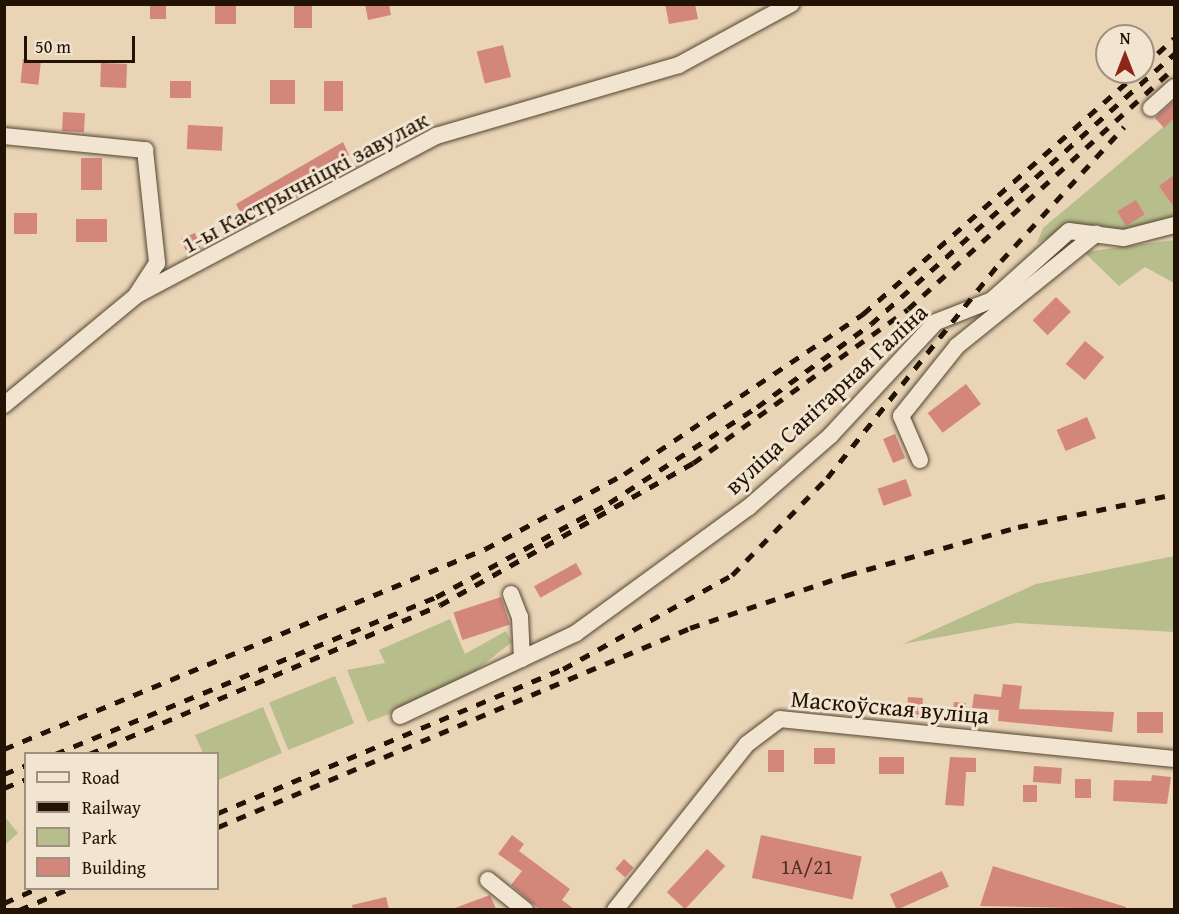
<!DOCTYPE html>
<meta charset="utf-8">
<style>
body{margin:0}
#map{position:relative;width:1179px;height:914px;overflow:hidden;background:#e9d5b6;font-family:"Gentium Book Plus",serif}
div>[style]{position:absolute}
.green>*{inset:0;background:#b8bd8c;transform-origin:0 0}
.building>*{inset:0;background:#d3877b;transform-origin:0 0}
.roads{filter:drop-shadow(0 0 2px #544431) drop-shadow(0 0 2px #544431)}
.minor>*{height:16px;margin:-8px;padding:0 8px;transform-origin:8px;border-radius:8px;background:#f1e4d0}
.rail>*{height:4.5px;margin-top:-2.25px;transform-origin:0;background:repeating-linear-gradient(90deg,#231305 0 10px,transparent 0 20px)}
span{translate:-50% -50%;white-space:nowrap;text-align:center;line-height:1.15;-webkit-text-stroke:6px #f1e4d0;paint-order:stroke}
.number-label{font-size:21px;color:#4f3022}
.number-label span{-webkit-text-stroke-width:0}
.street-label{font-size:24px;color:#231305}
.frame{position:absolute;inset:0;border:6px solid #231305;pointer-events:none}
.legend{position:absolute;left:24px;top:752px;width:195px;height:138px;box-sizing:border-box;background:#f1e4d0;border:2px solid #9f907f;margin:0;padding:8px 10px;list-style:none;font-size:18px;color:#231305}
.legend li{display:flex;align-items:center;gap:12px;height:30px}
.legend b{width:30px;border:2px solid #9f907f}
.north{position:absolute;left:1095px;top:24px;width:60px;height:60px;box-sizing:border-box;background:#f1e4d0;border:2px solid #9f907f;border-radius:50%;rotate:0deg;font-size:16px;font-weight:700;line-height:24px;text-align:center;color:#231305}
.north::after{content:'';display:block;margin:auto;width:21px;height:27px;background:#8f2418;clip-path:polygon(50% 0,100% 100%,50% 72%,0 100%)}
.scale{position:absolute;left:24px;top:36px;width:111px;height:27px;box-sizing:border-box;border:3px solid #231305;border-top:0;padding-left:8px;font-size:18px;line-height:21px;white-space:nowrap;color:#231305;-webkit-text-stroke:4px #f1e4d0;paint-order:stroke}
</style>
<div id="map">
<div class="green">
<i style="clip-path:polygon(1174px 118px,1174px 219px,1123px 233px,1074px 225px,1037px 243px,1043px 228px)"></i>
<i style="clip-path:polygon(1174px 240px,1174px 283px,1145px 267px,1119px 286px,1084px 252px)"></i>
<i style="clip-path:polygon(1174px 556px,1174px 632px,1016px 623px,903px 644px,1036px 584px)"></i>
<i style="clip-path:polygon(450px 619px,465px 654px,506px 631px,512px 642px,450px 691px,368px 722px,347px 670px,385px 663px,379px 650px)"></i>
<i style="left:335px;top:676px;width:51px;height:71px;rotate:68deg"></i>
<i style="clip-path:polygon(263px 707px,282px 753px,218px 780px,218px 754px,203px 753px,195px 735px)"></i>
<i style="clip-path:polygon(5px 817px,18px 833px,5px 845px,4px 817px)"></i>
</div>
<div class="building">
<i style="left:150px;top:4px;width:16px;height:15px"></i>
<i style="left:215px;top:4px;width:21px;height:20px"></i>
<i style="clip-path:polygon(365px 4px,389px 4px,391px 15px,368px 20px)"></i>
<i style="clip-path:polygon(665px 4px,695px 4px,698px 19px,669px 24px)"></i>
<i style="left:294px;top:5px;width:18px;height:23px"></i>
<i style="left:503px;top:45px;width:33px;height:27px;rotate:76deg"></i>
<i style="left:23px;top:59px;width:18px;height:24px;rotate:6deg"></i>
<i style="left:101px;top:63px;width:26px;height:24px;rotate:2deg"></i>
<i style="left:270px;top:80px;width:25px;height:24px"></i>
<i style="left:170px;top:81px;width:21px;height:17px"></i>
<i style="left:324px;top:81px;width:19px;height:30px"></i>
<i style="clip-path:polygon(1174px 101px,1174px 118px,1164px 128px,1155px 118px)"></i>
<i style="left:63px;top:112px;width:22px;height:19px;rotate:3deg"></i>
<i style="left:188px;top:125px;width:35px;height:24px;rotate:3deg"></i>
<i style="clip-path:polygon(343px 142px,349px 155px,303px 182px,308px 192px,247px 225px,236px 204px)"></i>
<i style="left:81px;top:158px;width:21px;height:32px"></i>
<i style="clip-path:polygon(1174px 175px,1174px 207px,1159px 186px)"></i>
<i style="left:1136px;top:200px;width:17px;height:22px;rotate:59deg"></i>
<i style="left:14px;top:213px;width:23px;height:21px"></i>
<i style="left:76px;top:219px;width:31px;height:23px"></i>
<i style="left:195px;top:233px;width:17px;height:15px;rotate:69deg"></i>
<i style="left:1056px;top:297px;width:21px;height:33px;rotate:45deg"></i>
<i style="left:1085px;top:341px;width:25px;height:30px;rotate:40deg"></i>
<i style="left:966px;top:384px;width:25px;height:48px;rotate:53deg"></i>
<i style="left:1087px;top:417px;width:23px;height:33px;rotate:67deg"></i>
<i style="left:895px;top:434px;width:26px;height:13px;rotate:67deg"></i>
<i style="left:906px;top:479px;width:18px;height:30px;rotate:71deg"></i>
<i style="left:576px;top:563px;width:13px;height:48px;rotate:61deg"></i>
<i style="left:501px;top:597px;width:29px;height:50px;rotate:72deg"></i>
<i style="clip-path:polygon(1003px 684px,1022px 686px,1019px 709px,1114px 712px,1112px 732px,998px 721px,999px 710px,972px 708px,974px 694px,1001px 697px)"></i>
<i style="left:908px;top:697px;width:15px;height:20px;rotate:4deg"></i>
<i style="left:954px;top:702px;width:12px;height:14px;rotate:5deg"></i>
<i style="left:1137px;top:712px;width:26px;height:21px"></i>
<i style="left:814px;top:748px;width:21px;height:16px"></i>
<i style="left:768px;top:750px;width:16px;height:22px"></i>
<i style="left:879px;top:757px;width:25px;height:17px"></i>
<i style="clip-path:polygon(950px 757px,976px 758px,976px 772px,966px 772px,964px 806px,945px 805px)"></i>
<i style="left:1034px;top:766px;width:28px;height:16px;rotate:4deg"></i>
<i style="clip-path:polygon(1152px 775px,1171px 777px,1167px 804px,1113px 801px,1114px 780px,1151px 781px)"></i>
<i style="left:1075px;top:779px;width:16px;height:19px"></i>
<i style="left:1023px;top:785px;width:14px;height:17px"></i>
<i style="clip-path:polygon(512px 835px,524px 844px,519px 851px,570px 889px,562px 900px,574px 909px,539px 909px,511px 885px,522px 871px,498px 854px)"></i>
<i style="left:761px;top:835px;width:103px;height:44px;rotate:12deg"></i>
<i style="left:707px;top:849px;width:25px;height:59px;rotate:43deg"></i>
<i style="left:624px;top:859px;width:13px;height:13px;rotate:42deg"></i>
<i style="clip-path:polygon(993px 866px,1126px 907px,1126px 909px,980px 906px)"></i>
<i style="left:942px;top:871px;width:17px;height:57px;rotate:66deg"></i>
<i style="clip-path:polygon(490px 895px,496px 909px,456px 909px,455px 908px)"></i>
<i style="clip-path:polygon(386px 897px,389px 909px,353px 909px,352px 905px)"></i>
</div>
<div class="roads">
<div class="minor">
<i style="left:1151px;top:108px;width:31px;rotate:-42deg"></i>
<i style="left:4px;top:136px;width:142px;rotate:5.7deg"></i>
<i style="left:145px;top:150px;width:114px;rotate:83.9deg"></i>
<i style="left:157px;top:263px;width:37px;rotate:123deg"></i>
<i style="left:4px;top:405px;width:173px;rotate:-39.6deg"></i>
<i style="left:137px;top:295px;width:339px;rotate:-28deg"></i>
<i style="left:436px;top:136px;width:253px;rotate:-16.3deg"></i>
<i style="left:679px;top:65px;width:128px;rotate:-28.6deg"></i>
<i style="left:920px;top:460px;width:48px;rotate:-113.4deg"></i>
<i style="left:901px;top:416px;width:90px;rotate:-51.3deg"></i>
<i style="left:957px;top:346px;width:179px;rotate:-38.9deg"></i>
<i style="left:511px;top:594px;width:25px;rotate:69deg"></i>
<i style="left:520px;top:617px;width:42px;rotate:87.3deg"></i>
<i style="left:400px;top:716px;width:195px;rotate:-25.2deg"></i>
<i style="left:576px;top:633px;width:214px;rotate:-36.1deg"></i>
<i style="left:749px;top:507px;width:108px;rotate:-41.2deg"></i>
<i style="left:830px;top:436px;width:156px;rotate:-47.1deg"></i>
<i style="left:936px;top:322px;width:60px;rotate:-21.4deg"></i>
<i style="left:992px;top:300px;width:103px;rotate:-41.9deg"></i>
<i style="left:1069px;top:231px;width:55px;rotate:7.3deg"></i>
<i style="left:1124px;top:238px;width:52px;rotate:-14.6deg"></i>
<i style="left:488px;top:880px;width:48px;rotate:39deg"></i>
<i style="left:615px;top:910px;width:212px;rotate:-51.5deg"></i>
<i style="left:747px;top:744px;width:41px;rotate:-37.1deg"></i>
<i style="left:780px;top:719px;width:396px;rotate:5.8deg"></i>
</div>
</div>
<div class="rail">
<i style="left:1143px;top:67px;width:42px;rotate:-43.1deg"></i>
<i style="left:4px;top:749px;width:521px;rotate:-22.58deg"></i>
<i style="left:485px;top:549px;width:158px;rotate:-28.3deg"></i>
<i style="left:624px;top:474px;width:288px;rotate:-33.8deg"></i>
<i style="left:863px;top:314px;width:366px;rotate:-41.3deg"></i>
<i style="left:55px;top:754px;width:412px;rotate:-22.4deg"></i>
<i style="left:436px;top:597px;width:197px;rotate:-28.5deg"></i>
<i style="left:609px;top:503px;width:176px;rotate:-33deg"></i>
<i style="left:757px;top:407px;width:141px;rotate:-36.1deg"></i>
<i style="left:871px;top:324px;width:406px;rotate:-41.7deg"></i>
<i style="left:89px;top:754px;width:381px;rotate:-23deg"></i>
<i style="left:440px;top:605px;width:290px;rotate:-29.3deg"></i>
<i style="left:693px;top:463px;width:264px;rotate:-35.6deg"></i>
<i style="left:908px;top:309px;width:359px;rotate:-42.2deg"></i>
<i style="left:4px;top:774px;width:24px;rotate:-22deg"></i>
<i style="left:4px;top:788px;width:24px;rotate:-22deg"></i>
<i style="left:218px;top:813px;width:374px;rotate:-22.7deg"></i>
<i style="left:563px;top:669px;width:193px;rotate:-29.1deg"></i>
<i style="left:732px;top:575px;width:136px;rotate:-45.6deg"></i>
<i style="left:827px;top:478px;width:278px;rotate:-51.3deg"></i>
<i style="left:1001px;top:261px;width:182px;rotate:-47.5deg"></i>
<i style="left:218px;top:827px;width:512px;rotate:-22.86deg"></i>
<i style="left:690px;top:628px;width:166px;rotate:-18.7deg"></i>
<i style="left:847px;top:575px;width:178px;rotate:-15.7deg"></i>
<i style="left:1018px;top:527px;width:159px;rotate:-11.9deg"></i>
<i style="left:4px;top:903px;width:37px;rotate:-24deg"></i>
<i style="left:19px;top:910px;width:56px;rotate:-23.3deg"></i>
</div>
<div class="number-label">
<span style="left:807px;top:867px">1А/21</span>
</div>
<div class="street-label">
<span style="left:305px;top:182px;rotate:-28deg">1-ы Кастрычніцкі завулак</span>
<span style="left:826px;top:399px;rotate:-43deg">вуліца Санітарная Галіна</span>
<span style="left:890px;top:707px;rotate:5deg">Маскоўская вуліца</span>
</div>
<div class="frame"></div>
<ul class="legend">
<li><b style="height:8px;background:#f1e4d0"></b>Road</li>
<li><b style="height:8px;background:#231305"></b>Railway</li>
<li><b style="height:16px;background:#b8bd8c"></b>Park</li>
<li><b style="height:16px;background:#d3877b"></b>Building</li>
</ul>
<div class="north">N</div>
<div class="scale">50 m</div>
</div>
